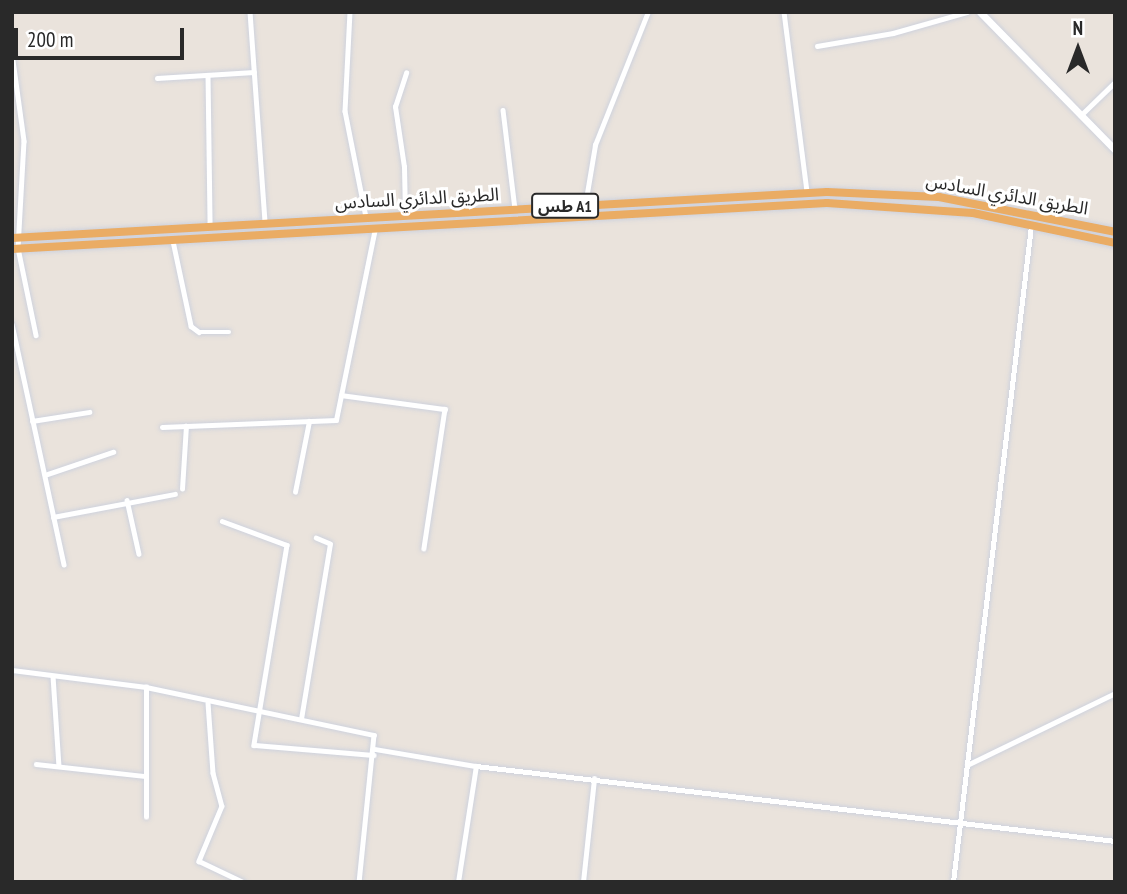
<!DOCTYPE html>
<meta charset="utf-8">
<style>
body{margin:0}
#map{position:relative;width:1127px;height:894px;overflow:hidden;background:#eae3dc;font-family:"PT Sans Narrow","Noto Sans Arabic",sans-serif}
div>[style]{position:absolute}
.roads{filter:drop-shadow(0 0 2px #ced2dd) drop-shadow(0 0 2px #ced2dd)}
.minor>*{height:4.5px;margin:-2.25px;padding:0 2.25px;transform-origin:2.25px;border-radius:2.25px;background:#fff}
.secondary>*{height:7px;margin:-3.5px;padding:0 3.5px;transform-origin:3.5px;border-radius:3.5px;background:#fff}
.trunk>*{height:8px;margin:-4px;padding:0 4px;transform-origin:4px;border-radius:4px;background:#eaac64}
span{translate:-50% -50%;white-space:nowrap;text-align:center;line-height:1.15;-webkit-text-stroke:6px #fff;paint-order:stroke}
.shield-label span{padding:2px 5px;background:#fff;border:2px solid;border-radius:5px;-webkit-text-stroke-width:0}
.shield-label{font-size:16px;color:#292929;font-weight:700}
.street-label{font-size:18px;color:#292929}
.frame{position:absolute;inset:0;border:14px solid #292929;pointer-events:none}
.north{position:absolute;left:1043px;top:14px;width:70px;height:70px;-webkit-text-stroke:5px #fff;paint-order:stroke;rotate:0deg;font-size:19px;font-weight:700;line-height:28px;text-align:center;color:#292929}
.north::after{content:'';display:block;margin:auto;width:24px;height:32px;background:#292929;clip-path:polygon(50% 0,100% 100%,50% 72%,0 100%)}
.scale{position:absolute;left:14px;top:28px;width:170px;height:32px;box-sizing:border-box;border:4px solid #292929;border-top:0;padding-left:9px;font-size:21px;line-height:24px;white-space:nowrap;color:#292929;-webkit-text-stroke:5px #fff;paint-order:stroke}
</style>
<div id="map">
<div class="roads">
<div class="minor">
<i style="left:250px;top:12px;width:212px;rotate:85.9deg"></i>
<i style="left:350px;top:12px;width:99px;rotate:92.9deg"></i>
<i style="left:345px;top:111px;width:108px;rotate:78.8deg"></i>
<i style="left:784px;top:12px;width:181px;rotate:82.7deg"></i>
<i style="left:817px;top:46px;width:77px;rotate:-9.7deg"></i>
<i style="left:893px;top:33px;width:77px;rotate:-15.8deg"></i>
<i style="left:12px;top:53px;width:89px;rotate:82.2deg"></i>
<i style="left:24px;top:141px;width:107px;rotate:93.2deg"></i>
<i style="left:18px;top:248px;width:89px;rotate:78.3deg"></i>
<i style="left:208px;top:75px;width:151px;rotate:89.2deg"></i>
<i style="left:157px;top:78px;width:97px;rotate:-3.5deg"></i>
<i style="left:503px;top:110px;width:100px;rotate:83.1deg"></i>
<i style="left:1081px;top:115px;width:47px;rotate:-44.1deg"></i>
<i style="left:585px;top:205px;width:61px;rotate:-80.5deg"></i>
<i style="left:595px;top:145px;width:143px;rotate:-68.3deg"></i>
<i style="left:405px;top:215px;width:48px;rotate:-91.2deg"></i>
<i style="left:404px;top:167px;width:61px;rotate:-98.5deg"></i>
<i style="left:395px;top:107px;width:36px;rotate:-72deg"></i>
<i style="left:173px;top:241px;width:87px;rotate:78deg"></i>
<i style="left:191px;top:326px;width:10px;rotate:37deg"></i>
<i style="left:199px;top:332px;width:30px"></i>
<i style="left:12px;top:324px;width:246px;rotate:77.8deg"></i>
<i style="left:341px;top:395px;width:105px;rotate:7.7deg"></i>
<i style="left:445px;top:409px;width:141px;rotate:98.6deg"></i>
<i style="left:32px;top:421px;width:58px;rotate:-9deg"></i>
<i style="left:162px;top:427px;width:174px;rotate:-2.3deg"></i>
<i style="left:336px;top:420px;width:195px;rotate:-78.5deg"></i>
<i style="left:45px;top:475px;width:72px;rotate:-18.7deg"></i>
<i style="left:182px;top:489px;width:63px;rotate:-86.4deg"></i>
<i style="left:295px;top:492px;width:72px;rotate:-78.8deg"></i>
<i style="left:127px;top:500px;width:55px;rotate:77.5deg"></i>
<i style="left:53px;top:517px;width:124px;rotate:-10.7deg"></i>
<i style="left:222px;top:521px;width:69px;rotate:20.3deg"></i>
<i style="left:287px;top:545px;width:203px;rotate:99.4deg"></i>
<i style="left:254px;top:745px;width:120px;rotate:4.8deg"></i>
<i style="left:12px;top:670px;width:135px;rotate:7.2deg"></i>
<i style="left:146px;top:687px;width:233px;rotate:11.9deg"></i>
<i style="left:374px;top:735px;width:148px;rotate:95.8deg"></i>
<i style="left:53px;top:676px;width:90px;rotate:86.2deg"></i>
<i style="left:208px;top:703px;width:70px;rotate:85.9deg"></i>
<i style="left:213px;top:773px;width:34px;rotate:75deg"></i>
<i style="left:222px;top:806px;width:60px;rotate:112.7deg"></i>
<i style="left:199px;top:861px;width:49px;rotate:25.5deg"></i>
<i style="left:301px;top:719px;width:177px;rotate:-80.6deg"></i>
<i style="left:330px;top:544px;width:15px;rotate:-157deg"></i>
<i style="left:375px;top:749px;width:102px;rotate:9.6deg"></i>
<i style="left:476px;top:766px;width:643px;rotate:6.69deg"></i>
<i style="left:36px;top:764px;width:110px;rotate:6.3deg"></i>
<i style="left:967px;top:765px;width:165px;rotate:-25.9deg"></i>
<i style="left:146px;top:817px;width:130px;rotate:-90deg"></i>
<i style="left:458px;top:882px;width:117px;rotate:-81.2deg"></i>
<i style="left:583px;top:882px;width:104px;rotate:-83.9deg"></i>
<i style="left:953px;top:882px;width:661px;rotate:-83.22deg"></i>
</div>
<div class="secondary">
<i style="left:980px;top:12px;width:193px;rotate:45.6deg"></i>
</div>
<div class="trunk">
<i style="left:12px;top:238px;width:816px;rotate:-3.23deg"></i>
<i style="left:827px;top:192px;width:112px;rotate:2.6deg"></i>
<i style="left:939px;top:197px;width:179px;rotate:11.2deg"></i>
<i style="left:12px;top:249px;width:816px;rotate:-3.23deg"></i>
<i style="left:827px;top:203px;width:146px;rotate:3.9deg"></i>
<i style="left:973px;top:213px;width:145px;rotate:11.9deg"></i>
</div>
</div>
<div class="shield-label">
<span style="left:565px;top:206px">طس A1</span>
</div>
<div class="street-label">
<span style="left:1007px;top:195px;rotate:10deg">الطريق الدائري السادس</span>
<span style="left:417px;top:199px;rotate:-3deg">الطريق الدائري السادس</span>
</div>
<div class="frame"></div>
<div class="north">N</div>
<div class="scale">200 m</div>
</div>
